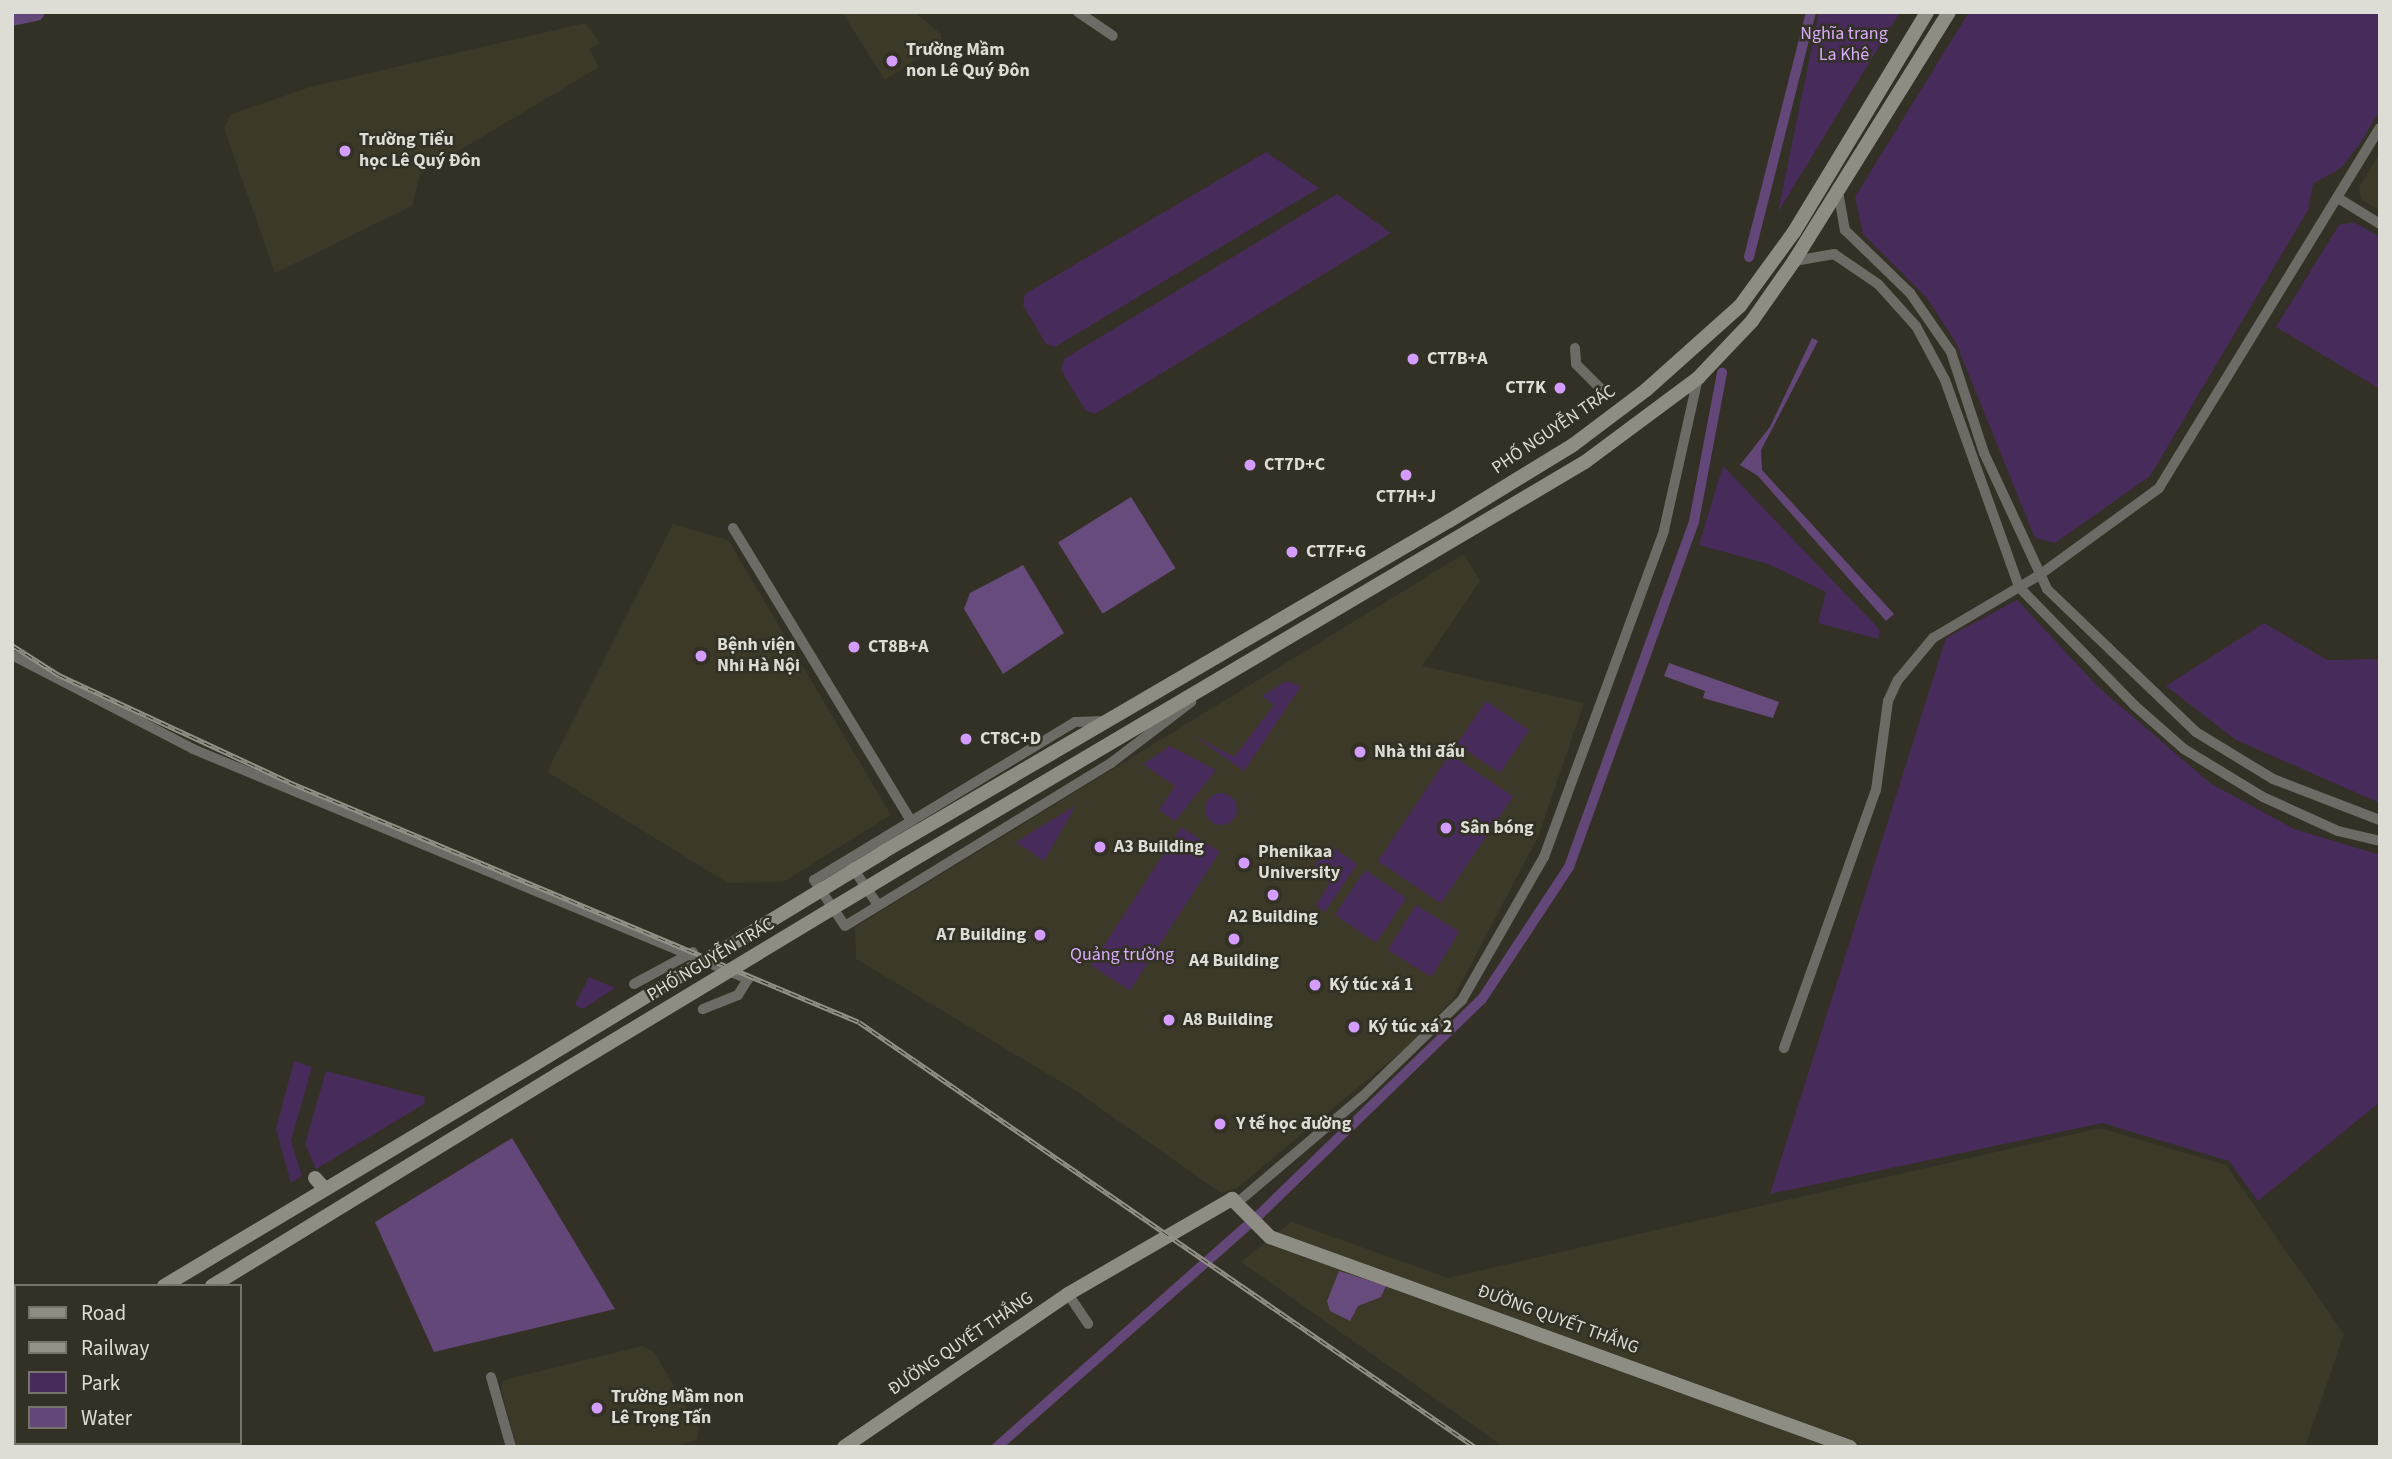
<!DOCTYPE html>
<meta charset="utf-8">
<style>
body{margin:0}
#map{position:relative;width:2392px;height:1459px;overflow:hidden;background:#333025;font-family:"Source Sans 3",sans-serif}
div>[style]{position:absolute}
.built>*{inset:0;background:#3d3929}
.green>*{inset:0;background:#472c5b;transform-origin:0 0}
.round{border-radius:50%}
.forest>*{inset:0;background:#674b7d;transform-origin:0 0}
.water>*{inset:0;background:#644779}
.canal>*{height:10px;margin:-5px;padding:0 5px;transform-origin:5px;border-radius:5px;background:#644779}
.river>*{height:18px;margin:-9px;padding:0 9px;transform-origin:9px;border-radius:9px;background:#644779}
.street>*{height:10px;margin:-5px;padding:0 5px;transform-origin:5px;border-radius:5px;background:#6d6b66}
.secondary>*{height:14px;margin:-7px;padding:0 7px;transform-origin:7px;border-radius:7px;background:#8e8d84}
.rail>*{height:5px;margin-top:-2.5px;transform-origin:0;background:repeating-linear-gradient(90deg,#333025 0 8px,#939188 0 16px);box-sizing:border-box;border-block:2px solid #939188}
.secondary-bridge>*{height:14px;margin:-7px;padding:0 7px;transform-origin:7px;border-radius:7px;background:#8e8d84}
.dots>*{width:19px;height:19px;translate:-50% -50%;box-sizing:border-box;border:4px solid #333025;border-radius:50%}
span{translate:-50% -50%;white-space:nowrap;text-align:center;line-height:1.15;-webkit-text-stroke:5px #333025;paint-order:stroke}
.park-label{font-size:18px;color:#d8adfa}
.poi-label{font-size:18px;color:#dddcd5;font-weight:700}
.left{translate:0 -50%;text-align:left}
.right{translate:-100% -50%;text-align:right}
.street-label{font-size:18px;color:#dddcd5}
.frame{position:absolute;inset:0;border:14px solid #dddcd5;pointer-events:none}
.legend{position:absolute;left:14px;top:1284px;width:228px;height:161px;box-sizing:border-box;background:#333025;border:2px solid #77756b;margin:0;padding:9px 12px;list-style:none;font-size:21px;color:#dddcd5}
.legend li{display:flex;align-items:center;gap:14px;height:35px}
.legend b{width:35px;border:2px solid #77756b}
</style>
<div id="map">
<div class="built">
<i style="clip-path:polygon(842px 12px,914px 12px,941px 34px,941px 43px,885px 80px)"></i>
<i style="clip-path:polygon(585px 23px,600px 43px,589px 49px,599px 67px,420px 174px,412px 206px,275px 273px,224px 128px,231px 114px,310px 87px)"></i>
<i style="clip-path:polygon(2380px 153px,2380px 211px,2361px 199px,2359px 187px)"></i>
<i style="clip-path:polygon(673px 524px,728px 540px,891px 815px,783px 882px,728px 883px,547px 772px)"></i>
<i style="clip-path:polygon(1464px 554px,1480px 581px,1422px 666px,1584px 703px,1538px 837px,1452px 1000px,1402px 1051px,1237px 1188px,1221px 1193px,1076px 1091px,856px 959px,855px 927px)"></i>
<i style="clip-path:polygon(2100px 1128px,2226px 1165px,2344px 1334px,2305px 1447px,1504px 1447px,1241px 1262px,1291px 1222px,1448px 1278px)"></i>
<i style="clip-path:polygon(642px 1346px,654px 1352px,699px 1428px,697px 1440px,672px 1447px,516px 1447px,501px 1388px,504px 1380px)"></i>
</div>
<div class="green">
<i style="clip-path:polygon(1819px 12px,1900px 12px,1778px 212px)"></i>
<i style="clip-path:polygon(1969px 12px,2380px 12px,2380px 110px,2361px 142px,2342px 167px,2313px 184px,2308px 210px,2150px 476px,2055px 543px,2035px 538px,1956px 343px,1927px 298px,1863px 234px,1855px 197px)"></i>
<i style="clip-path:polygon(1266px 152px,1319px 188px,1055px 347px,1046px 344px,1023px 305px,1025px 294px)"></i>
<i style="clip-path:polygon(1337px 194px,1391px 233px,1095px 414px,1085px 410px,1061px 370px,1064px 359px)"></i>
<i style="clip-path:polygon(2354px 222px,2380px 237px,2380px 389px,2276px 327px,2339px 225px)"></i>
<i style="clip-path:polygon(1723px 466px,1880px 630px,1878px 639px,1818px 623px,1826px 592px,1768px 564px,1699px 545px)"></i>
<i style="clip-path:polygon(2017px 600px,2098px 687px,2210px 783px,2294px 829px,2380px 855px,2380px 1102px,2258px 1201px,2229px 1161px,2102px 1123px,1770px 1194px,1946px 638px)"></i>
<i style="clip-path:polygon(2264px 623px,2327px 660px,2380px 659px,2380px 803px,2236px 740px,2166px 686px)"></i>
<i style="clip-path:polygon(1286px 681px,1301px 686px,1244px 771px,1193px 735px,1234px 757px,1274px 705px,1262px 696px)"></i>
<i style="left:1486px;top:701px;width:52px;height:52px;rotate:34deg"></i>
<i style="clip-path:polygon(1170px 746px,1216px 770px,1175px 821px,1159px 810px,1175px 786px,1143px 764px)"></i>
<i style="left:1450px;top:754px;width:76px;height:129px;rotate:34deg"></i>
<i class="round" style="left:1205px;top:793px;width:32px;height:32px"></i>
<i style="clip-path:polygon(1076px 805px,1044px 861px,1016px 842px)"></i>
<i style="left:1181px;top:827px;width:46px;height:165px;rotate:33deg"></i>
<i style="clip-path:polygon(1329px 845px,1357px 864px,1325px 912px,1316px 905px,1330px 883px,1312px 870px)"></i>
<i style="left:1365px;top:870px;width:50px;height:54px;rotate:34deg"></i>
<i style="left:1416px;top:905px;width:51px;height:53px;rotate:32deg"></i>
<i style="clip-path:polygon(589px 977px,615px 988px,583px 1009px,575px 1005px)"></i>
<i style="clip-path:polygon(294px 1061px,312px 1067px,291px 1141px,302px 1176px,291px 1183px,276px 1129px)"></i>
<i style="clip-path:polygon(326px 1071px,425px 1097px,424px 1104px,316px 1169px,305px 1144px)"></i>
</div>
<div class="forest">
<i style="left:1131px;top:497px;width:84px;height:86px;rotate:58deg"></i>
<i style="clip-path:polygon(1023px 565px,1064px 633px,1003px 674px,964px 609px,970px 593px)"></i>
<i style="clip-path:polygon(1669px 663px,1779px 702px,1773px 718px,1703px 698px,1705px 691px,1664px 676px)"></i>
<i style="clip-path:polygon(1339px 1271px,1386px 1286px,1381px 1297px,1358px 1306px,1350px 1321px,1330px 1311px,1327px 1301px)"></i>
</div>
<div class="water">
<i style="clip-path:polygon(1812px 338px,1818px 341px,1761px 450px,1762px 470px,1894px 614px,1886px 621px,1758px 476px,1740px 465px,1770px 427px)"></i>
<i style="clip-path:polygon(512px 1138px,615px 1309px,434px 1352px,375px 1222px)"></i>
</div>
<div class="canal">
<i style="left:1749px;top:257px;width:253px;rotate:-75.8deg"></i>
<i style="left:997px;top:1447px;width:351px;rotate:-41.5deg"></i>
<i style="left:1260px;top:1214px;width:309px;rotate:-44.1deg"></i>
<i style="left:1482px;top:999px;width:158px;rotate:-56.6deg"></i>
<i style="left:1569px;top:867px;width:368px;rotate:-70.1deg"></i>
<i style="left:1694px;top:521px;width:151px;rotate:-79.3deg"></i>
</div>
<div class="river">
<i style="left:12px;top:17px;width:24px;rotate:-12deg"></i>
</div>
<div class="street">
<i style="left:1078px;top:12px;width:42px;rotate:34.4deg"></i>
<i style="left:1838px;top:191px;width:40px;rotate:80deg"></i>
<i style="left:1845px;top:230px;width:91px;rotate:44.1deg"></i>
<i style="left:1910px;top:293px;width:72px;rotate:55.2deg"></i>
<i style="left:1951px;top:352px;width:106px;rotate:71.9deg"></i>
<i style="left:1984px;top:453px;width:150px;rotate:65.1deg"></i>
<i style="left:2047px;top:589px;width:207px;rotate:43.8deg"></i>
<i style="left:2196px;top:732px;width:90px;rotate:31.4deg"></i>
<i style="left:2273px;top:779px;width:115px;rotate:21deg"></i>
<i style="left:2338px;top:198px;width:49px;rotate:31.8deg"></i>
<i style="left:1794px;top:261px;width:41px;rotate:-9.9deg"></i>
<i style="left:1834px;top:254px;width:53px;rotate:34.3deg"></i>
<i style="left:1878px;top:284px;width:57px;rotate:47.9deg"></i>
<i style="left:1916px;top:326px;width:61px;rotate:61.8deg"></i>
<i style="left:1945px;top:380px;width:220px;rotate:70.3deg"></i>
<i style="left:2019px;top:587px;width:165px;rotate:45.7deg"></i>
<i style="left:2134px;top:705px;width:67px;rotate:41.3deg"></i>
<i style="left:2184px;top:749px;width:92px;rotate:31.3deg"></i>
<i style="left:2263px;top:797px;width:82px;rotate:24.4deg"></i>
<i style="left:2338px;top:831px;width:43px;rotate:13.4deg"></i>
<i style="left:1575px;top:348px;width:16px;rotate:86deg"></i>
<i style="left:1576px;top:364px;width:38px;rotate:45deg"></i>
<i style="left:733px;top:528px;width:343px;rotate:58.7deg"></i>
<i style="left:12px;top:655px;width:204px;rotate:27.4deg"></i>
<i style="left:193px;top:749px;width:601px;rotate:22.51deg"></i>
<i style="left:748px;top:979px;width:19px;rotate:122deg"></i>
<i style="left:738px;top:995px;width:38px;rotate:158deg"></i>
<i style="left:1105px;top:721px;width:30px;rotate:178deg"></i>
<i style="left:1075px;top:722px;width:305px;rotate:148.8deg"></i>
<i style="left:814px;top:880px;width:55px;rotate:56deg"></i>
<i style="left:845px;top:926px;width:312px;rotate:-31.5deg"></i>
<i style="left:1111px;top:763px;width:101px;rotate:-37.3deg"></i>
<i style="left:850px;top:864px;width:50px;rotate:55.7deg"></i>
<i style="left:634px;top:984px;width:67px;rotate:-28.5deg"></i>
<i style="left:1784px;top:1048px;width:274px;rotate:-70.4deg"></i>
<i style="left:1876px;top:790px;width:90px;rotate:-82.3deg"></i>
<i style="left:1888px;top:701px;width:23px;rotate:-65deg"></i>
<i style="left:1898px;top:680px;width:55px;rotate:-50.2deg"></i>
<i style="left:1933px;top:638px;width:122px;rotate:-30.6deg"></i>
<i style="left:2038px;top:576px;width:150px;rotate:-36deg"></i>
<i style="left:2159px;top:488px;width:422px;rotate:-58.5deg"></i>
<i style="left:1238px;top:1202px;width:164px;rotate:-40.3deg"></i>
<i style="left:1363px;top:1096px;width:138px;rotate:-44.1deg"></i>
<i style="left:1462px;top:1000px;width:165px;rotate:-60.2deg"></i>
<i style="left:1544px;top:857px;width:348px;rotate:-69.8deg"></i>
<i style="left:1664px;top:530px;width:156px;rotate:-77.4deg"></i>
<i style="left:1068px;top:1294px;width:36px;rotate:56deg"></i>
<i style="left:491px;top:1377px;width:73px;rotate:74.1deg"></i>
</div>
<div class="secondary">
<i style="left:883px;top:852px;width:656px;rotate:-30.32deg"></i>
<i style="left:1449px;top:521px;width:145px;rotate:-31.5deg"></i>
<i style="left:1573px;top:445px;width:91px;rotate:-37deg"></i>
<i style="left:1646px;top:390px;width:126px;rotate:-41.8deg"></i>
<i style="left:1740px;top:306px;width:92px;rotate:-53.9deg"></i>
<i style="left:1794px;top:232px;width:257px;rotate:-58.8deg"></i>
<i style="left:906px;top:864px;width:789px;rotate:-30.63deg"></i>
<i style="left:1585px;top:462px;width:141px;rotate:-36.6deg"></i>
<i style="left:1698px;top:378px;width:79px;rotate:-46.5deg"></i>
<i style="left:1752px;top:321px;width:73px;rotate:-55deg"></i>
<i style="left:1794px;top:261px;width:293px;rotate:-58.1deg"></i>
<i style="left:315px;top:1178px;width:15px;rotate:48deg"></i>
<i style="left:164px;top:1286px;width:432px;rotate:-30.9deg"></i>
<i style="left:212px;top:1286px;width:406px;rotate:-31.5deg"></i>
<i style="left:12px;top:1378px;width:4px;rotate:-27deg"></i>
<i style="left:12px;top:1404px;width:4px;rotate:-27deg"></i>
<i style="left:844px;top:1447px;width:271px;rotate:-34.3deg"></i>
<i style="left:1068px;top:1294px;width:190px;rotate:-30.1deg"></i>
<i style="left:1232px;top:1199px;width:54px;rotate:45deg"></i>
<i style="left:1270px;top:1237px;width:617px;rotate:19.9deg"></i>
</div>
<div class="rail">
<i style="left:12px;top:645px;width:56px;rotate:32.6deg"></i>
<i style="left:59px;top:675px;width:254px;rotate:24.9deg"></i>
<i style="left:289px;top:782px;width:618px;rotate:22.83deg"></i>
<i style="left:859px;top:1022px;width:748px;rotate:34.6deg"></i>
</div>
<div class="secondary-bridge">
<i style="left:535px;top:1064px;width:407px;rotate:-31.3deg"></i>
<i style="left:558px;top:1074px;width:406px;rotate:-31.1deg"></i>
</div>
<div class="dots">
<i style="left:892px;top:61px;background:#d39cfd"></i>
<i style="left:345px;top:151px;background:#d39cfd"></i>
<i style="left:1413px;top:359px;background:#d39cfd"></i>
<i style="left:1560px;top:388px;background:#d39cfd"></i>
<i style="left:1250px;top:465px;background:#d39cfd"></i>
<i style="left:1406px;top:475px;background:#d39cfd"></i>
<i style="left:1292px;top:552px;background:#d39cfd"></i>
<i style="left:854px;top:647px;background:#d39cfd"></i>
<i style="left:701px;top:656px;background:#d39cfd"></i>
<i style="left:966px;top:739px;background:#d39cfd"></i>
<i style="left:1360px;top:752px;background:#d39cfd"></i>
<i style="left:1446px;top:828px;background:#d39cfd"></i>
<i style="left:1100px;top:847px;background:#d39cfd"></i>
<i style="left:1244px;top:863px;background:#d39cfd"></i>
<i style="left:1273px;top:895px;background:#d39cfd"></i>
<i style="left:1040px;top:935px;background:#d39cfd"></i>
<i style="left:1234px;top:939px;background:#d39cfd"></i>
<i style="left:1315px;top:985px;background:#d39cfd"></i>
<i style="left:1169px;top:1020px;background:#d39cfd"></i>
<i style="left:1354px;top:1027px;background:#d39cfd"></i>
<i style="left:1220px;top:1124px;background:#d39cfd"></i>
<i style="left:597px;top:1408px;background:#d39cfd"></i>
</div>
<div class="park-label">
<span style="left:1844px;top:45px">Nghĩa trang<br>La Khê</span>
<span style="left:1122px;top:955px">Quảng trường</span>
</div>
<div class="poi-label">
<span class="left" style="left:906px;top:61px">Trường Mầm<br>non Lê Quý Đôn</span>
<span class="left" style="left:359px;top:151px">Trường Tiểu<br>học Lê Quý Đôn</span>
<span class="left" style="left:1427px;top:359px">CT7B+A</span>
<span class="right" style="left:1546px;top:388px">CT7K</span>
<span class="left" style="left:1264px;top:465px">CT7D+C</span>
<span style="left:1406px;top:497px">CT7H+J</span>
<span class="left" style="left:1306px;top:552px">CT7F+G</span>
<span class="left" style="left:717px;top:656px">Bệnh viện<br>Nhi Hà Nội</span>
<span class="left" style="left:868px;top:647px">CT8B+A</span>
<span class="left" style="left:980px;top:739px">CT8C+D</span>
<span class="left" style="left:1374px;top:752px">Nhà thi đấu</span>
<span class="left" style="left:1460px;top:828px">Sân bóng</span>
<span class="left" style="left:1114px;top:847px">A3 Building</span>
<span class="left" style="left:1258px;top:863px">Phenikaa<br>University</span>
<span style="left:1273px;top:917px">A2 Building</span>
<span class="right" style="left:1026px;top:935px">A7 Building</span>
<span style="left:1234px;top:961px">A4 Building</span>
<span class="left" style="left:1329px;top:985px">Ký túc xá 1</span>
<span class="left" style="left:1183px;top:1020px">A8 Building</span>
<span class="left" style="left:1368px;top:1027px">Ký túc xá 2</span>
<span class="left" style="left:1236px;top:1124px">Y tế học đường</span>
<span class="left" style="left:611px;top:1408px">Trường Mầm non<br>Lê Trọng Tấn</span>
</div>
<div class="street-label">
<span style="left:1554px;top:430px;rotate:-34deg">PHỐ NGUYỄN TRÁC</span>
<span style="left:711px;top:960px;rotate:-31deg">PHỐ NGUYỄN TRÁC</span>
<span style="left:1558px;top:1320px;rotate:20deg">ĐƯỜNG QUYẾT THẮNG</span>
<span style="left:961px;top:1344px;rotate:-34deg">ĐƯỜNG QUYẾT THẮNG</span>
</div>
<div class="frame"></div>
<ul class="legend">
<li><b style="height:9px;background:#8e8d84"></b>Road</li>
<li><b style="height:9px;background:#939188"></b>Railway</li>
<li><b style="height:19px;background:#472c5b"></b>Park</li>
<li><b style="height:19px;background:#644779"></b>Water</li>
</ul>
</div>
